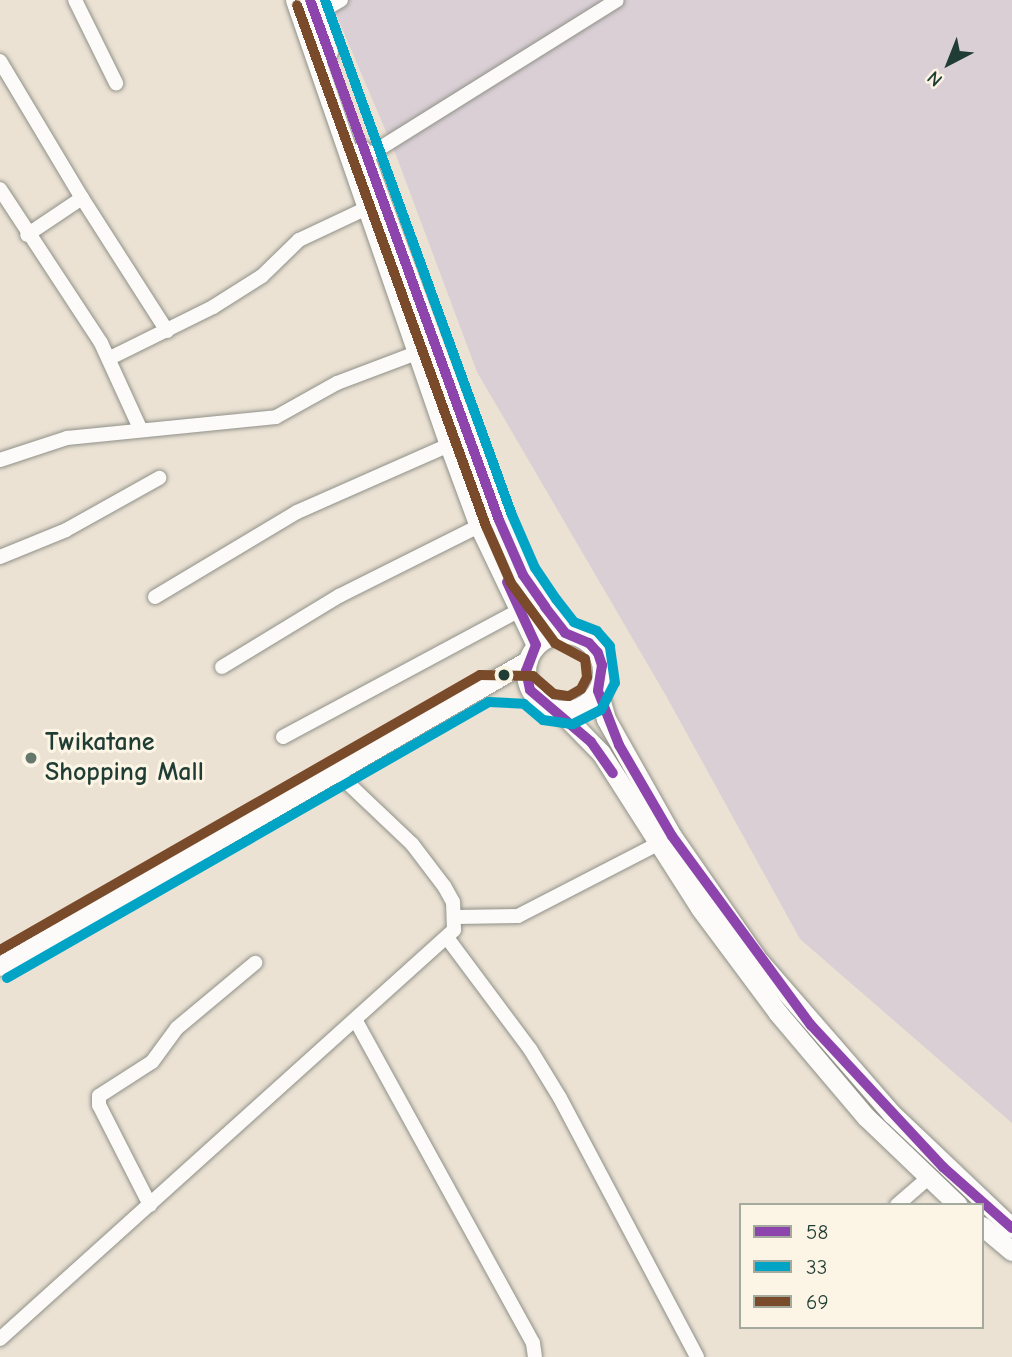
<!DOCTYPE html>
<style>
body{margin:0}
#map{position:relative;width:1012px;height:1357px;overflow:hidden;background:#ebe2d4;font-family:"Comic Neue",sans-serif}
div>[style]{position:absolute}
.industrial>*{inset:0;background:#d9cfd5}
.roads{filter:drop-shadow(0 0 2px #909188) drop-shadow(0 0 2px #909188)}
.street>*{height:14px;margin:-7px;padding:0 7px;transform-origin:7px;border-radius:7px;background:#fcfbf9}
.secondary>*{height:19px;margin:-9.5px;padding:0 9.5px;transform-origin:9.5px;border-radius:9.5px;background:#fcfbf9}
.secondary>.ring{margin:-9.5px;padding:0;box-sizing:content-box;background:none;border:19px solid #fcfbf9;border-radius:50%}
.bus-1>*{height:10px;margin:-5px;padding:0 5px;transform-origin:5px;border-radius:5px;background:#8e44ad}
.bus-2>*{height:10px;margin:-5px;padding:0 5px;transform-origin:5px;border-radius:5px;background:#02a4c6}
.bus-3>*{height:10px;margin:-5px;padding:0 5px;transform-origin:5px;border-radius:5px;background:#7a4b2a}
.dots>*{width:19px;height:19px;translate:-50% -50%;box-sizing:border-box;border:4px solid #fcf5e5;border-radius:50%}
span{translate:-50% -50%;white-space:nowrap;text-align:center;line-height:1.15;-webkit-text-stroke:6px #fcf5e5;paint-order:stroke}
.poi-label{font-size:26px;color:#1f3d34;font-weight:700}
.left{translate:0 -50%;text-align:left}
.legend{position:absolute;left:739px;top:1203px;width:245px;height:126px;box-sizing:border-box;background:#fcf5e5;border:2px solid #a4ab9e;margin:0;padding:9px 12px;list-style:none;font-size:21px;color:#1f3d34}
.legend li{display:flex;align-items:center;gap:14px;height:35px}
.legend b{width:35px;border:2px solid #a4ab9e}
.north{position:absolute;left:914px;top:28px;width:70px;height:70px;-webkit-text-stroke:5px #fcf5e5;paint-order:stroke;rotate:222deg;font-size:19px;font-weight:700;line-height:28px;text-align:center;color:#1f3d34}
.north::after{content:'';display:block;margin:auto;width:24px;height:32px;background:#1f3d34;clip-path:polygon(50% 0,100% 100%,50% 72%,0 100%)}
</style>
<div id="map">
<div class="industrial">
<i style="clip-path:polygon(330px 0,1012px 0,1012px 1123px,800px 939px,665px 694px,477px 372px,396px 155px)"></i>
</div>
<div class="roads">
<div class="street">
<i style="left:75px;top:0;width:93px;rotate:63.7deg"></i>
<i style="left:315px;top:15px;width:30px;rotate:-30deg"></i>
<i style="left:0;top:61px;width:160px;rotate:59.1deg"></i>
<i style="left:82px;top:198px;width:66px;rotate:146.1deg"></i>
<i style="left:358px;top:162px;width:305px;rotate:-32deg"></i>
<i style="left:0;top:189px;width:184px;rotate:56.7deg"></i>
<i style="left:101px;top:343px;width:94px;rotate:65.4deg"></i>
<i style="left:82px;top:198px;width:158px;rotate:57.4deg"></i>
<i style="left:110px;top:358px;width:115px;rotate:-26.3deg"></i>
<i style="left:213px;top:307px;width:58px;rotate:-32.3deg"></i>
<i style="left:262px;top:276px;width:52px;rotate:-44.2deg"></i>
<i style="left:299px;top:240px;width:77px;rotate:-25.2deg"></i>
<i style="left:0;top:460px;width:71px;rotate:-18.2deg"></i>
<i style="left:67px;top:438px;width:210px;rotate:-5.7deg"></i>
<i style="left:276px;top:417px;width:70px;rotate:-29.1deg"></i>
<i style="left:337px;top:383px;width:88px;rotate:-20.7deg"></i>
<i style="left:0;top:557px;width:71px;rotate:-22.2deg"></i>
<i style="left:66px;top:530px;width:107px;rotate:-29.2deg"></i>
<i style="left:155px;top:597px;width:165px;rotate:-30.9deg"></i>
<i style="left:297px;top:512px;width:166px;rotate:-23.8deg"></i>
<i style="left:222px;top:667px;width:137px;rotate:-31.3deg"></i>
<i style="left:339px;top:596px;width:157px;rotate:-26.6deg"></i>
<i style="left:283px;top:737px;width:269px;rotate:-28.2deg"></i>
<i style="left:456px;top:917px;width:62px;rotate:-0.9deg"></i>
<i style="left:518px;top:916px;width:168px;rotate:-27.3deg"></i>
<i style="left:448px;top:939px;width:137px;rotate:53.3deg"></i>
<i style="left:530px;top:1049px;width:57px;rotate:58.5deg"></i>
<i style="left:560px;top:1098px;width:293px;rotate:62.1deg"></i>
<i style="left:356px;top:1021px;width:367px;rotate:61.2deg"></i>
<i style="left:533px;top:1343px;width:14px;rotate:82deg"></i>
<i style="left:150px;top:1205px;width:112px;rotate:-117deg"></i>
<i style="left:99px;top:1105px;width:9px;rotate:-90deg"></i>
<i style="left:99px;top:1096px;width:63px;rotate:-32.7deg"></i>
<i style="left:152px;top:1062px;width:42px;rotate:-53.7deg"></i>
<i style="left:177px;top:1028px;width:102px;rotate:-39.8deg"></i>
<i style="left:897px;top:1205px;width:40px;rotate:-41deg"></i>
<i style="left:0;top:1339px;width:611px;rotate:-42.02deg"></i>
<i style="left:454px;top:930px;width:28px;rotate:-92deg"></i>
<i style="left:453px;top:902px;width:18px;rotate:-119deg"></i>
<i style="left:444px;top:886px;width:53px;rotate:-127.3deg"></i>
<i style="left:412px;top:844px;width:105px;rotate:-136.5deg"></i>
</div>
<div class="secondary">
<i style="left:295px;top:0;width:471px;rotate:70.9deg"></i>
<i style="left:449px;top:445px;width:86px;rotate:69.7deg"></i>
<i style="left:479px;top:526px;width:132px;rotate:64.4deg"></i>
<i style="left:310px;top:0;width:55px;rotate:70.9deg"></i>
<i style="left:362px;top:150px;width:395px;rotate:69.7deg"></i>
<i style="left:499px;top:520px;width:60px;rotate:66.4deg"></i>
<i style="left:523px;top:575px;width:72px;rotate:54.1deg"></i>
<i class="ring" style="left:526px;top:634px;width:57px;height:57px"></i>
<i style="left:598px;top:691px;width:29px;rotate:74deg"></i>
<i style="left:606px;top:719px;width:134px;rotate:60.6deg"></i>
<i style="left:672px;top:836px;width:152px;rotate:55.2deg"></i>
<i style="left:759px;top:961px;width:203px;rotate:49deg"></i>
<i style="left:892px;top:1114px;width:166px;rotate:43.5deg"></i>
<i style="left:559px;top:710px;width:60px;rotate:45.7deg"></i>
<i style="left:601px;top:753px;width:184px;rotate:57.4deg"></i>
<i style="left:700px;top:908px;width:131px;rotate:53.4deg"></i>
<i style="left:778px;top:1013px;width:136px;rotate:49.8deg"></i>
<i style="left:866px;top:1117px;width:127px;rotate:43.7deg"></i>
<i style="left:0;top:966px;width:609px;rotate:-30.06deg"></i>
<i style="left:982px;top:1226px;width:39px;rotate:40deg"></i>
</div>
</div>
<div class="bus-1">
<i style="left:310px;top:0;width:553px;rotate:70.03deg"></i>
<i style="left:499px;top:520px;width:60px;rotate:66.4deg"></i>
<i style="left:523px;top:575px;width:39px;rotate:55deg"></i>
<i style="left:545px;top:607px;width:33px;rotate:52deg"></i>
<i style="left:565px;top:633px;width:26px;rotate:23deg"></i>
<i style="left:589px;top:643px;width:13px;rotate:48deg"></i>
<i style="left:598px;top:653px;width:13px;rotate:72deg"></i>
<i style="left:602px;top:665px;width:26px;rotate:99deg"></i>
<i style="left:598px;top:691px;width:58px;rotate:68.7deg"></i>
<i style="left:619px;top:745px;width:105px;rotate:59.8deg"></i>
<i style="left:672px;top:836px;width:235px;rotate:53.7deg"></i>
<i style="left:811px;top:1025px;width:194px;rotate:47.1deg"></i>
<i style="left:943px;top:1167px;width:92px;rotate:41.5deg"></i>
<i style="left:507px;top:582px;width:69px;rotate:65.3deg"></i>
<i style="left:536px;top:645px;width:28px;rotate:111deg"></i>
<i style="left:526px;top:671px;width:19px;rotate:78deg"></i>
<i style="left:530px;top:690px;width:80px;rotate:40.4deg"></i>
<i style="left:591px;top:742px;width:38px;rotate:55deg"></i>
</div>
<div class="bus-2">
<i style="left:7px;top:978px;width:555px;rotate:-29.8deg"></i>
<i style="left:489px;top:702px;width:35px;rotate:3deg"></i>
<i style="left:524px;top:704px;width:25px;rotate:40deg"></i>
<i style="left:543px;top:720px;width:30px;rotate:8deg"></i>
<i style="left:573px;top:724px;width:31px;rotate:-27deg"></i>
<i style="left:601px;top:710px;width:30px;rotate:-63deg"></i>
<i style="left:615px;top:683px;width:37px;rotate:-98deg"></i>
<i style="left:610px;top:646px;width:20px;rotate:-131deg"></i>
<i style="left:597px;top:631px;width:25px;rotate:-159deg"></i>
<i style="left:574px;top:622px;width:29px;rotate:-128deg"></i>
<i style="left:556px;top:599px;width:37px;rotate:-124deg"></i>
<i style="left:535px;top:568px;width:58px;rotate:-113.5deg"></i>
<i style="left:512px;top:515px;width:548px;rotate:-109.96deg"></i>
</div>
<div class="bus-3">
<i style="left:0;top:950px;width:553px;rotate:-29.81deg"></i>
<i style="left:480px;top:675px;width:53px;rotate:1.1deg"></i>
<i style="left:533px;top:676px;width:28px;rotate:41deg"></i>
<i style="left:554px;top:694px;width:15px;rotate:8deg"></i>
<i style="left:569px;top:696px;width:14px;rotate:-30deg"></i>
<i style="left:581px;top:689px;width:13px;rotate:-63deg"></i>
<i style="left:587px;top:677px;width:18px;rotate:-96deg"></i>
<i style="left:585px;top:659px;width:34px;rotate:-152deg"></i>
<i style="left:555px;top:643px;width:74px;rotate:-126.3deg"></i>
<i style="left:511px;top:583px;width:62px;rotate:-113.7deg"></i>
<i style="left:486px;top:526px;width:554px;rotate:-109.94deg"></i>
</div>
<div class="dots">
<i style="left:504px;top:675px;background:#1f3d34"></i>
<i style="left:31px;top:758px;background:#66776c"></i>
</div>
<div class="poi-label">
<span class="left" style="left:45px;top:758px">Twikatane<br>Shopping Mall</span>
</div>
<ul class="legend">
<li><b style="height:9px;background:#8e44ad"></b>58</li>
<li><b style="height:9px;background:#02a4c6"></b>33</li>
<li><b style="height:9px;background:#7a4b2a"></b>69</li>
</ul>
<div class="north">N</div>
</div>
